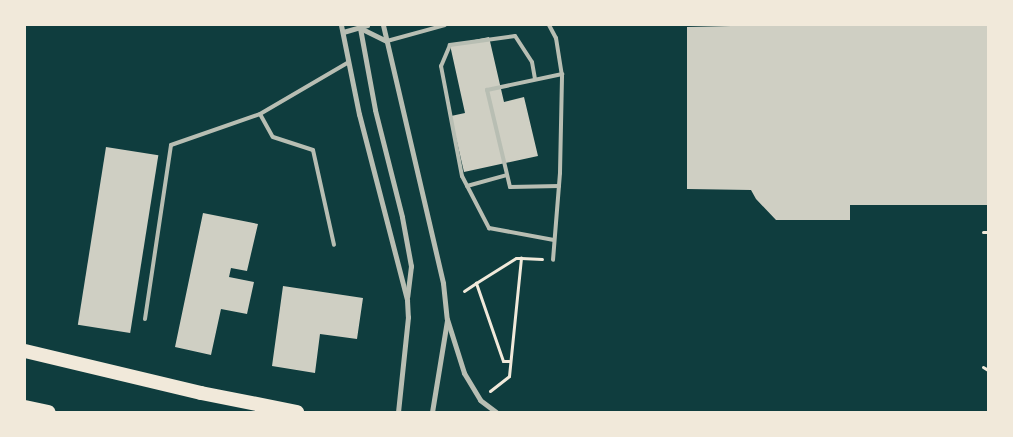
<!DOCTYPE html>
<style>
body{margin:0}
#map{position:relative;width:1013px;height:437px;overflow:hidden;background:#0f3d3e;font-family:Overpass,sans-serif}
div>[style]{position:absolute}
.building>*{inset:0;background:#cfcfc3;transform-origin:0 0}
.path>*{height:3px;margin:-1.5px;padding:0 1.5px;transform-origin:1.5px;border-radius:1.5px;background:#f1e9da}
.service>*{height:4px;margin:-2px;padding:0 2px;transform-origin:2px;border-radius:2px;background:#b8beb3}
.minor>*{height:5px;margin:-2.5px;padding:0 2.5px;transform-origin:2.5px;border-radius:2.5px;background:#b8beb3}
.trunk>*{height:14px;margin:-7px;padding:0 7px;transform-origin:7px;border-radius:7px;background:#f1e9da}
span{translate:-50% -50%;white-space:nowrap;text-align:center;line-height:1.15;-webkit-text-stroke:4.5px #f1e9da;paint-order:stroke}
.frame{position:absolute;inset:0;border:26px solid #f1e9da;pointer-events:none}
</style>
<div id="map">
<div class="building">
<i style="clip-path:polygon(776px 25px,988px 25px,988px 205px,850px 205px,850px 220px,776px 220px,756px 199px,751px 190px,687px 189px,687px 27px)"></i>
<i style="clip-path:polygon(489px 37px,504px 102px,524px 97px,538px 156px,464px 172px,451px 116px,465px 113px,450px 45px)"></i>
<i style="left:106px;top:147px;width:53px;height:180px;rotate:9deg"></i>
<i style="clip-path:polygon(203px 213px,258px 224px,247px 271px,231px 268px,229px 277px,254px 282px,247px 314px,221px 309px,211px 355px,175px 347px)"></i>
<i style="clip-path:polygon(283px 286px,363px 298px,357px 339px,320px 334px,315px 373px,272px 366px)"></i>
</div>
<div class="path">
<i style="left:983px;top:232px;width:5px"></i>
<i style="left:464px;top:291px;width:14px;rotate:-34deg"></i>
<i style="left:509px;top:361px;width:6px;rotate:180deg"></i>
<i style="left:503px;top:361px;width:83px;rotate:-109.1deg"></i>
<i style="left:476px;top:283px;width:47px;rotate:-32deg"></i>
<i style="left:516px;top:258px;width:5px"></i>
<i style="left:983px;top:367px;width:6px;rotate:31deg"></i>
<i style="left:490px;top:391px;width:24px;rotate:-38deg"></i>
<i style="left:509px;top:376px;width:119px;rotate:-84.2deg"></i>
<i style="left:521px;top:258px;width:21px;rotate:3deg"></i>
</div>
<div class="service">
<i style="left:549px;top:25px;width:15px;rotate:62deg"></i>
<i style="left:556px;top:38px;width:39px;rotate:81deg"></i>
<i style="left:562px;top:77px;width:96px;rotate:91.2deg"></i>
<i style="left:560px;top:173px;width:87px;rotate:94.6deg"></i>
<i style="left:387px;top:41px;width:60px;rotate:-15.4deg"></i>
<i style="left:535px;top:79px;width:17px;rotate:-100deg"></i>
<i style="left:532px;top:62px;width:31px;rotate:-123deg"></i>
<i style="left:515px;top:36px;width:66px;rotate:172.1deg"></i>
<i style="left:450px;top:45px;width:23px;rotate:113deg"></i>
<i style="left:441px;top:66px;width:112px;rotate:79.2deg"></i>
<i style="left:462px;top:176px;width:59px;rotate:62.6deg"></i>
<i style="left:489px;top:228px;width:66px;rotate:10.5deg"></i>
<i style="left:260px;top:114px;width:26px;rotate:61deg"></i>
<i style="left:273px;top:137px;width:42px;rotate:18deg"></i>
<i style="left:313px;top:150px;width:97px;rotate:77.5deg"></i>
<i style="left:467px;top:186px;width:41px;rotate:-15.4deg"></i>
<i style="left:559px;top:186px;width:49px;rotate:178.8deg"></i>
<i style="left:510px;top:187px;width:100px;rotate:-103.3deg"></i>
<i style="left:487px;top:90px;width:77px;rotate:-12deg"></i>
<i style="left:145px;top:319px;width:176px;rotate:-81.5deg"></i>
<i style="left:171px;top:145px;width:94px;rotate:-19.2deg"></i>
<i style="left:260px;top:114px;width:103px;rotate:-30.3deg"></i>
</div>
<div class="minor">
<i style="left:341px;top:25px;width:91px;rotate:78.6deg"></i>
<i style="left:359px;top:114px;width:192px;rotate:75.5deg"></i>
<i style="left:407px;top:300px;width:17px;rotate:87deg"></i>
<i style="left:408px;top:317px;width:96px;rotate:96deg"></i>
<i style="left:383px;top:25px;width:265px;rotate:76.9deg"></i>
<i style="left:443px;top:283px;width:36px;rotate:84deg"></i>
<i style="left:447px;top:319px;width:57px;rotate:72.5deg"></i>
<i style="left:464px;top:373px;width:31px;rotate:59deg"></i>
<i style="left:480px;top:400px;width:20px;rotate:37deg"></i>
<i style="left:360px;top:28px;width:83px;rotate:79.6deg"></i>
<i style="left:375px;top:110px;width:110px;rotate:75.8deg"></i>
<i style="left:402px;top:217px;width:50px;rotate:79.6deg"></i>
<i style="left:411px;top:266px;width:31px;rotate:97deg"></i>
<i style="left:360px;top:28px;width:30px;rotate:26deg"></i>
<i style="left:343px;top:32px;width:25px;rotate:-16deg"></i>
<i style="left:432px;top:412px;width:93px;rotate:-80.7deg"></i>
</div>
<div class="trunk">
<i style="left:25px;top:351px;width:181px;rotate:13.4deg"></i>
<i style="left:201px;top:393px;width:98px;rotate:11.2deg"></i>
<i style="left:25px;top:407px;width:24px;rotate:12deg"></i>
</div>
<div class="frame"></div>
</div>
